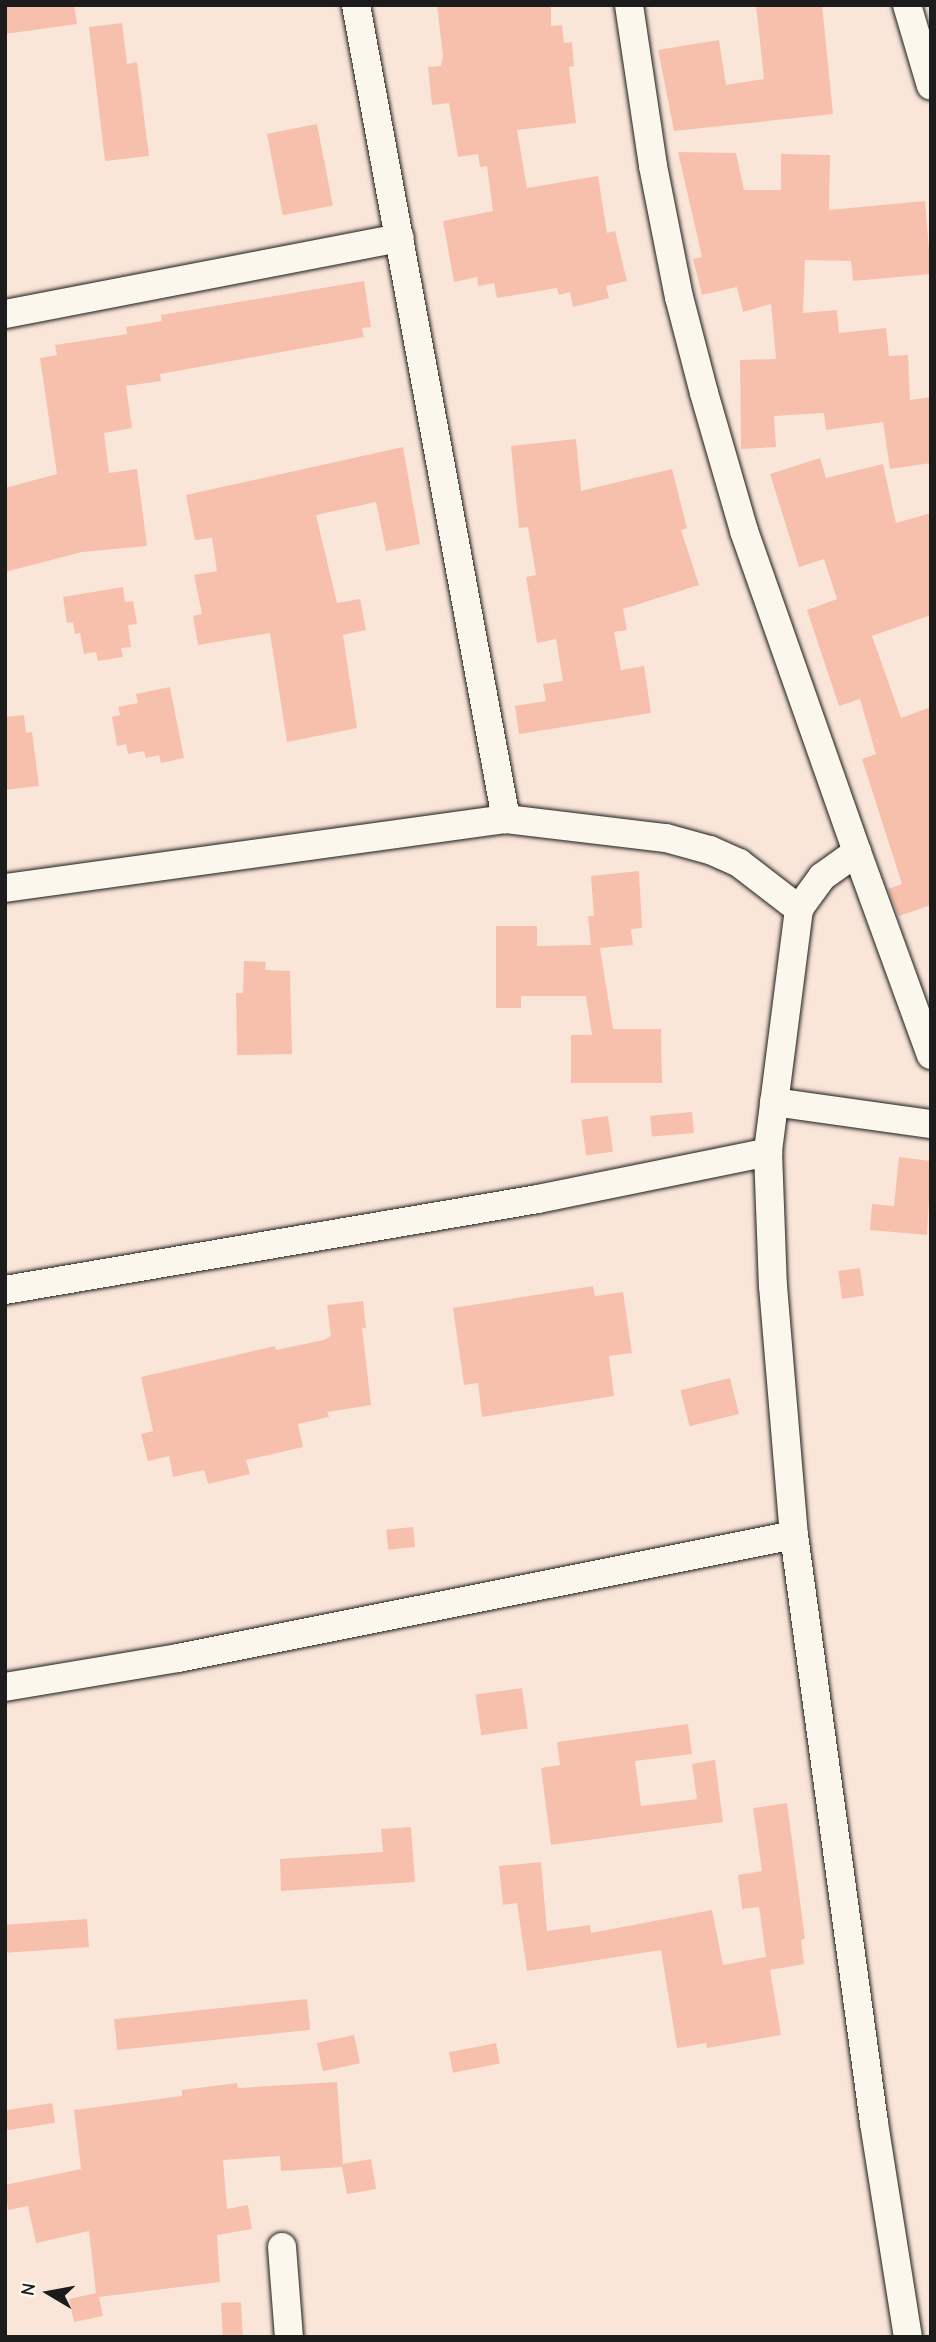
<!DOCTYPE html>
<style>
body{margin:0}
#map{position:relative;width:936px;height:2342px;overflow:hidden;background:#fae6d9;font-family:"Comic Neue",sans-serif}
div>[style]{position:absolute}
.building>*{inset:0;background:#f7c0ac;transform-origin:0 0}
.roads{filter:drop-shadow(0 0 2px #1c1c1c) drop-shadow(0 0 2px #1c1c1c)}
.minor>*{height:28px;margin:-14px;padding:0 14px;transform-origin:14px;border-radius:14px;background:#fbf7ec}
span{translate:-50% -50%;white-space:nowrap;text-align:center;line-height:1.15;-webkit-text-stroke:5px #fbf7ec;paint-order:stroke}
.frame{position:absolute;inset:0;border:7px solid #1c1c1c;pointer-events:none}
.north{position:absolute;left:14px;top:2258px;width:70px;height:70px;-webkit-text-stroke:5px #fbf7ec;paint-order:stroke;rotate:280deg;font-size:19px;font-weight:700;line-height:28px;text-align:center;color:#1c1c1c}
.north::after{content:'';display:block;margin:auto;width:24px;height:32px;background:#1c1c1c;clip-path:polygon(50% 0,100% 100%,50% 72%,0 100%)}
</style>
<div id="map">
<div class="building">
<i style="clip-path:polygon(5px 5px,74px 5px,77px 24px,5px 34px)"></i>
<i style="clip-path:polygon(437px 5px,551px 5px,551px 26px,562px 25px,564px 43px,572px 42px,574px 66px,569px 67px,576px 123px,517px 130px,527px 188px,598px 176px,607px 233px,615px 231px,627px 281px,606px 286px,609px 298px,573px 307px,570px 292px,559px 295px,557px 288px,497px 298px,494px 283px,478px 286px,477px 277px,454px 282px,443px 221px,493px 211px,487px 166px,480px 167px,478px 154px,458px 157px,449px 103px,432px 105px,428px 67px,441px 66px,443px 56px)"></i>
<i style="clip-path:polygon(756px 5px,822px 5px,833px 114px,674px 131px,658px 50px,719px 40px,726px 85px,764px 79px)"></i>
<i style="clip-path:polygon(122px 23px,127px 64px,137px 62px,149px 156px,105px 161px,89px 27px)"></i>
<i style="left:317px;top:124px;width:83px;height:51px;rotate:79deg"></i>
<i style="clip-path:polygon(678px 152px,736px 153px,744px 190px,781px 190px,781px 154px,830px 155px,829px 210px,925px 201px,931px 274px,853px 281px,851px 261px,805px 260px,803px 313px,837px 310px,839px 333px,886px 328px,889px 356px,908px 355px,910px 400px,931px 397px,931px 463px,890px 469px,883px 422px,826px 430px,824px 413px,774px 416px,776px 447px,741px 449px,740px 360px,776px 359px,771px 304px,743px 312px,737px 287px,702px 295px,693px 259px,702px 257px)"></i>
<i style="clip-path:polygon(364px 281px,371px 327px,362px 328px,364px 337px,160px 374px,161px 381px,126px 386px,132px 428px,104px 433px,109px 473px,137px 469px,147px 546px,82px 552px,5px 572px,5px 488px,57px 474px,40px 358px,57px 355px,55px 345px,127px 334px,126px 327px,162px 321px,161px 315px)"></i>
<i style="clip-path:polygon(576px 439px,581px 491px,672px 469px,687px 528px,681px 530px,699px 585px,623px 609px,627px 630px,614px 632px,621px 670px,644px 666px,651px 713px,519px 734px,515px 706px,546px 701px,543px 684px,563px 681px,556px 639px,537px 643px,526px 577px,536px 575px,528px 527px,519px 528px,511px 446px)"></i>
<i style="clip-path:polygon(403px 447px,420px 544px,386px 551px,376px 502px,316px 515px,337px 603px,360px 599px,366px 630px,343px 635px,357px 728px,287px 742px,270px 633px,198px 645px,193px 616px,202px 614px,194px 575px,217px 571px,212px 538px,195px 540px,186px 495px)"></i>
<i style="clip-path:polygon(820px 458px,826px 478px,883px 464px,896px 523px,931px 513px,931px 615px,872px 636px,901px 718px,931px 707px,931px 905px,899px 916px,888px 889px,902px 884px,862px 759px,876px 754px,860px 699px,839px 706px,807px 610px,837px 599px,824px 559px,799px 567px,770px 474px)"></i>
<i style="clip-path:polygon(123px 587px,125px 602px,133px 601px,137px 624px,128px 625px,131px 647px,121px 648px,123px 657px,98px 661px,96px 652px,84px 654px,80px 633px,75px 634px,73px 622px,67px 623px,63px 597px)"></i>
<i style="clip-path:polygon(170px 687px,184px 758px,161px 763px,159px 755px,146px 758px,144px 751px,128px 754px,126px 744px,117px 746px,112px 717px,120px 715px,118px 707px,138px 703px,136px 694px)"></i>
<i style="clip-path:polygon(24px 715px,26px 733px,32px 732px,39px 786px,5px 790px,5px 717px)"></i>
<i style="clip-path:polygon(639px 871px,642px 928px,631px 929px,633px 945px,600px 948px,613px 1029px,661px 1029px,662px 1083px,571px 1083px,571px 1035px,592px 1035px,586px 996px,521px 996px,521px 1008px,496px 1008px,496px 926px,537px 926px,537px 946px,591px 945px,588px 916px,594px 916px,591px 876px)"></i>
<i style="clip-path:polygon(244px 961px,266px 962px,265px 970px,290px 971px,292px 1054px,237px 1055px,236px 993px,243px 993px)"></i>
<i style="left:692px;top:1112px;width:21px;height:42px;rotate:85deg"></i>
<i style="left:608px;top:1116px;width:36px;height:27px;rotate:82deg"></i>
<i style="clip-path:polygon(899px 1157px,931px 1161px,927px 1235px,870px 1230px,872px 1204px,894px 1206px)"></i>
<i style="left:860px;top:1268px;width:28px;height:22px;rotate:82deg"></i>
<i style="clip-path:polygon(593px 1286px,595px 1296px,623px 1292px,632px 1353px,609px 1356px,614px 1396px,482px 1417px,478px 1383px,464px 1385px,453px 1308px)"></i>
<i style="clip-path:polygon(363px 1301px,366px 1328px,362px 1328px,371px 1405px,327px 1412px,329px 1417px,298px 1424px,303px 1447px,246px 1460px,250px 1474px,208px 1484px,204px 1470px,173px 1477px,169px 1456px,148px 1461px,141px 1434px,153px 1431px,141px 1377px,275px 1346px,276px 1350px,324px 1340px,331px 1336px,327px 1305px)"></i>
<i style="left:730px;top:1378px;width:37px;height:51px;rotate:76deg"></i>
<i style="left:413px;top:1527px;width:20px;height:27px;rotate:84deg"></i>
<i style="left:522px;top:1688px;width:41px;height:47px;rotate:82deg"></i>
<i style="clip-path:polygon(688px 1724px,692px 1754px,635px 1761px,641px 1806px,697px 1799px,692px 1764px,715px 1760px,723px 1822px,551px 1845px,541px 1768px,560px 1765px,557px 1742px)"></i>
<i style="clip-path:polygon(787px 1803px,805px 1939px,801px 1940px,804px 1964px,770px 1970px,781px 2035px,707px 2048px,706px 2043px,677px 2048px,661px 1950px,527px 1971px,517px 1903px,503px 1905px,499px 1866px,541px 1862px,547px 1931px,590px 1925px,591px 1933px,712px 1910px,723px 1965px,766px 1957px,759px 1907px,742px 1909px,738px 1875px,762px 1871px,753px 1808px)"></i>
<i style="clip-path:polygon(411px 1827px,415px 1882px,281px 1891px,280px 1859px,383px 1852px,381px 1829px)"></i>
<i style="left:87px;top:1919px;width:28px;height:82px;rotate:86deg"></i>
<i style="left:307px;top:1999px;width:31px;height:194px;rotate:84deg"></i>
<i style="left:354px;top:2035px;width:29px;height:38px;rotate:78deg"></i>
<i style="left:496px;top:2043px;width:21px;height:48px;rotate:79deg"></i>
<i style="clip-path:polygon(337px 2082px,343px 2164px,371px 2159px,376px 2189px,347px 2194px,342px 2167px,281px 2171px,280px 2156px,223px 2160px,227px 2209px,248px 2205px,252px 2229px,217px 2235px,220px 2282px,99px 2297px,103px 2316px,74px 2322px,69px 2299px,96px 2293px,89px 2231px,36px 2243px,28px 2206px,8px 2210px,5px 2185px,81px 2169px,74px 2110px,182px 2096px,182px 2090px,237px 2083px,238px 2088px)"></i>
<i style="left:52px;top:2103px;width:20px;height:48px;rotate:81deg"></i>
<i style="left:241px;top:2302px;width:35px;height:20px;rotate:87deg"></i>
</div>
<div class="roads">
<div class="minor">
<i style="left:356px;top:5px;width:828px;rotate:79.56deg"></i>
<i style="left:629px;top:5px;width:163px;rotate:81.5deg"></i>
<i style="left:653px;top:166px;width:134px;rotate:78.8deg"></i>
<i style="left:679px;top:297px;width:99px;rotate:75.4deg"></i>
<i style="left:704px;top:393px;width:144px;rotate:73.8deg"></i>
<i style="left:744px;top:531px;width:340px;rotate:70.6deg"></i>
<i style="left:857px;top:852px;width:43px;rotate:144.5deg"></i>
<i style="left:822px;top:877px;width:39px;rotate:126deg"></i>
<i style="left:799px;top:909px;width:245px;rotate:97.3deg"></i>
<i style="left:768px;top:1152px;width:134px;rotate:87.9deg"></i>
<i style="left:773px;top:1286px;width:250px;rotate:85.2deg"></i>
<i style="left:794px;top:1535px;width:593px;rotate:82.25deg"></i>
<i style="left:874px;top:2123px;width:217px;rotate:81deg"></i>
<i style="left:907px;top:5px;width:84px;rotate:73.5deg"></i>
<i style="left:5px;top:314px;width:402px;rotate:-10.9deg"></i>
<i style="left:857px;top:852px;width:216px;rotate:70deg"></i>
<i style="left:5px;top:888px;width:506px;rotate:-7.84deg"></i>
<i style="left:506px;top:819px;width:161px;rotate:6.8deg"></i>
<i style="left:666px;top:838px;width:46px;rotate:15.3deg"></i>
<i style="left:710px;top:850px;width:32px;rotate:24deg"></i>
<i style="left:739px;top:863px;width:76px;rotate:37.5deg"></i>
<i style="left:774px;top:1102px;width:159px;rotate:8deg"></i>
<i style="left:5px;top:1290px;width:541px;rotate:-9.69deg"></i>
<i style="left:538px;top:1199px;width:235px;rotate:-11.5deg"></i>
<i style="left:5px;top:1687px;width:175px;rotate:-9.5deg"></i>
<i style="left:178px;top:1658px;width:628px;rotate:-11.29deg"></i>
<i style="left:282px;top:2247px;width:90px;rotate:85.6deg"></i>
</div>
</div>
<div class="frame"></div>
<div class="north">N</div>
</div>
